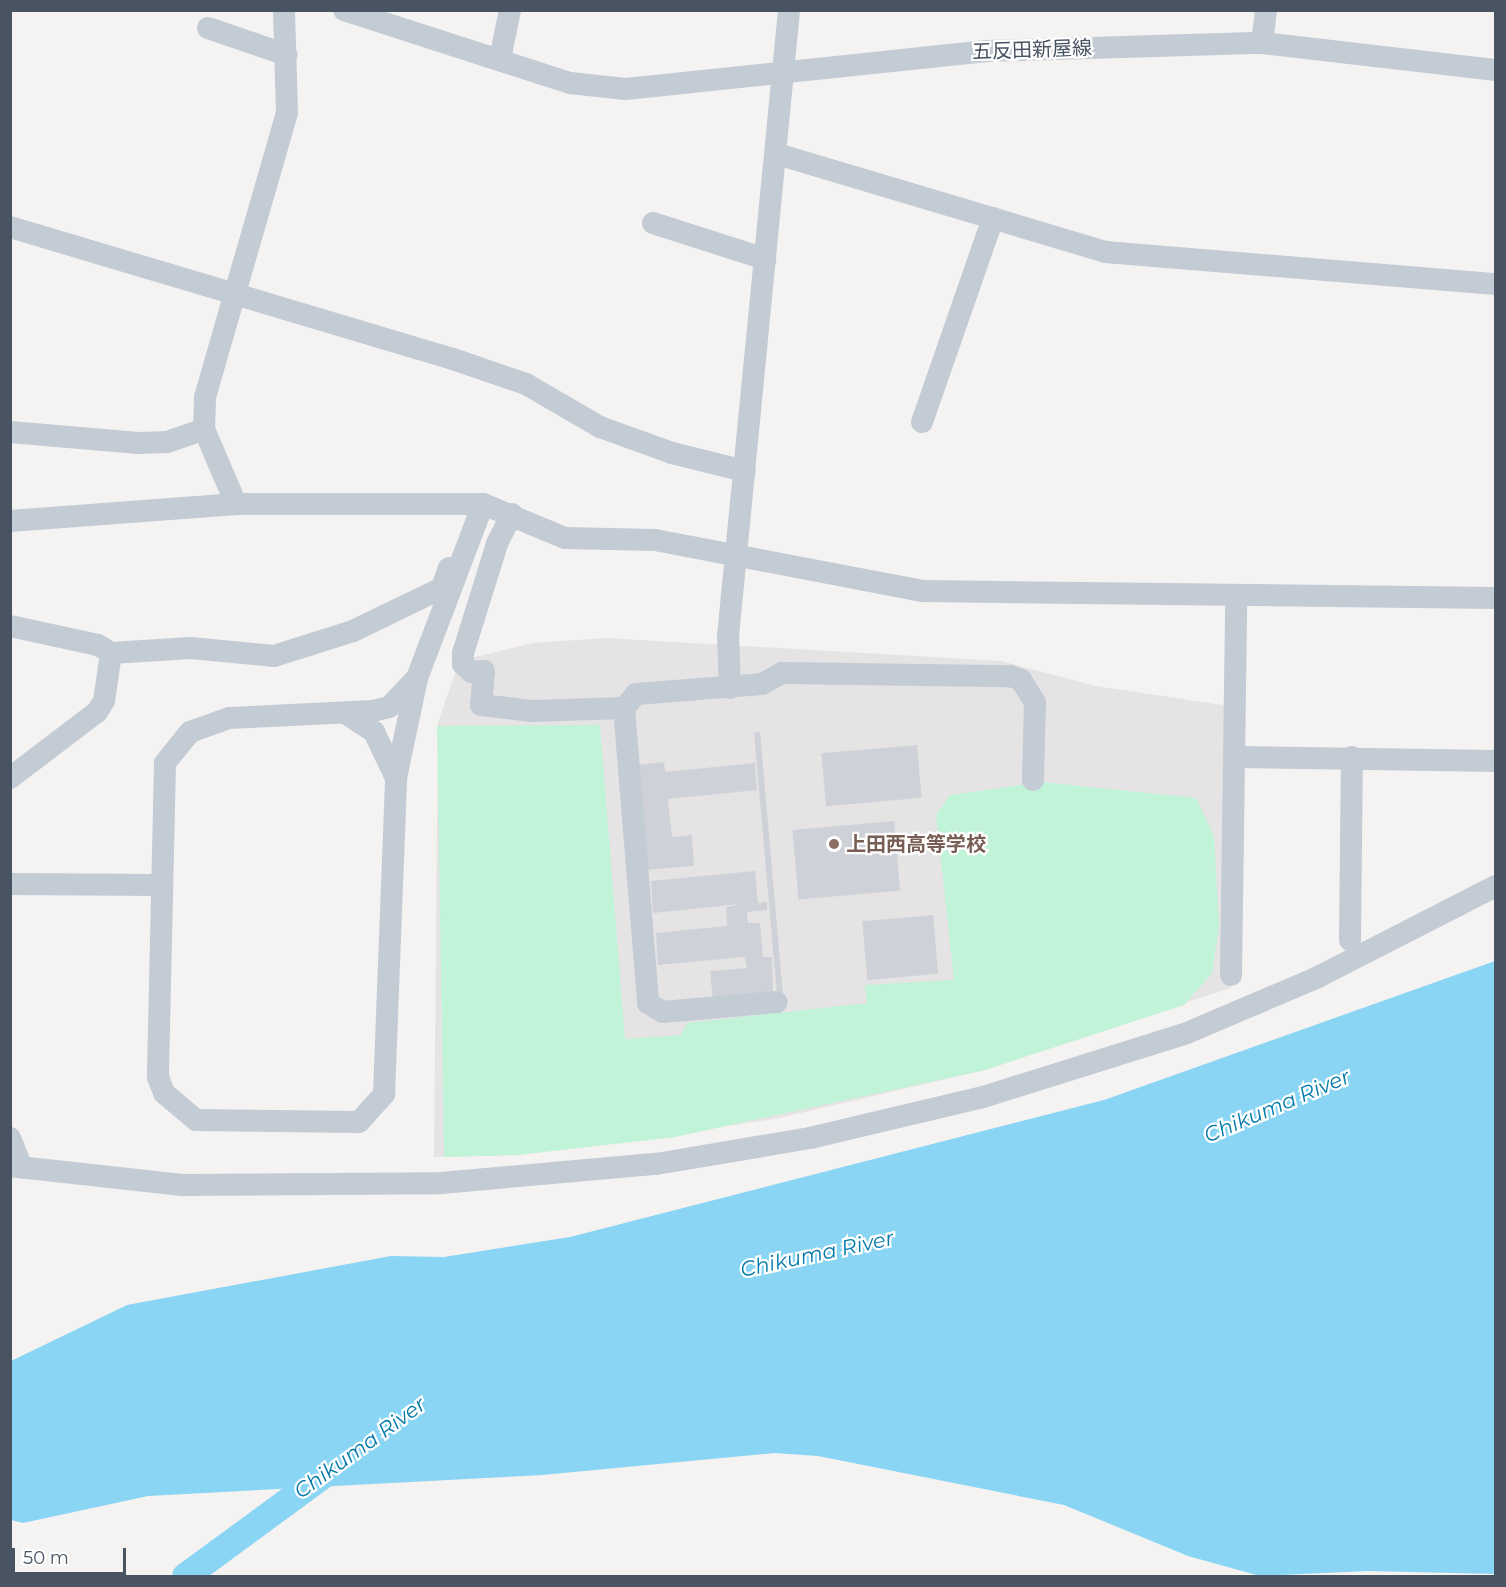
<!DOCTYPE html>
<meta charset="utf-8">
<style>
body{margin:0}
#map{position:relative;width:1506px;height:1587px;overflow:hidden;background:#f5f2f2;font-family:Montserrat,"Noto Sans JP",sans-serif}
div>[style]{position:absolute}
.education>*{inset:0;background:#e6e3e4}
.green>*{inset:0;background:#c0f3d7}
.water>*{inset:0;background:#8ad5f3}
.river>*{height:27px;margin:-13.5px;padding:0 13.5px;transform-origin:13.5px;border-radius:13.5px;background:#8ad5f3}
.building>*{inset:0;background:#ced1d8;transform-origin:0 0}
.minor>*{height:22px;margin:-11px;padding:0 11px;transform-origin:11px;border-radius:11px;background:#c3cbd4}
.dots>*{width:16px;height:16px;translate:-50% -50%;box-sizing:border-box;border:3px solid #fff;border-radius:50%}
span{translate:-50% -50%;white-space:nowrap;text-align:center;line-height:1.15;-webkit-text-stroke:4.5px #fff;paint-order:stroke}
.street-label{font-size:20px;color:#485462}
.education-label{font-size:20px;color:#785e54;font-weight:700}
.left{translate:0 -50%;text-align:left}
.water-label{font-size:21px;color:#047baa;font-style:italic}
.frame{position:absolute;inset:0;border:12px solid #485462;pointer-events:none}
.scale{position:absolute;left:12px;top:1548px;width:114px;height:27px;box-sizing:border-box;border:3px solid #485462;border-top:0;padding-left:8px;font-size:18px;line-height:21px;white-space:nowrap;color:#485462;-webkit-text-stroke:4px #fff;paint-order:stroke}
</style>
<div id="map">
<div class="education">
<i style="clip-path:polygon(605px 638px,1001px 661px,1096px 686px,1229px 706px,1230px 988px,985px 1070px,775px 1119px,518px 1155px,434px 1157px,438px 723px,457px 667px,471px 658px,533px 643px)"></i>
</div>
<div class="green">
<i style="clip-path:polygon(600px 725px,625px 1039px,681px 1035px,687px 1023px,867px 1003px,865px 985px,954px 980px,936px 815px,950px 795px,1042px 782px,1196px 798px,1214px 836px,1219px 927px,1212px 973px,1184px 1005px,985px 1070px,675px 1137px,518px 1155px,444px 1157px,437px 726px)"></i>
</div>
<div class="water">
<i style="clip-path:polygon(1495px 961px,1495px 1574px,1368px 1571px,1260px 1576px,1188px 1556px,1064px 1505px,818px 1456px,774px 1453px,542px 1475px,148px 1496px,23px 1523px,11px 1520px,11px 1361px,127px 1305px,391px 1256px,444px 1257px,570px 1237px,1104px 1100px)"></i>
</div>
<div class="river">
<i style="left:185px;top:1576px;width:186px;rotate:-36.3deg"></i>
</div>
<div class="building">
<i style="left:760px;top:732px;width:265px;height:6px;rotate:85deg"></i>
<i style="left:917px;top:745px;width:53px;height:96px;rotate:85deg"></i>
<i style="clip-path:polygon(664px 762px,665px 772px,755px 763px,757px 790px,668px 799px,672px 837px,692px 835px,694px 866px,646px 870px,637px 765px)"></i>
<i style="left:894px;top:821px;width:70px;height:102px;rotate:85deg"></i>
<i style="clip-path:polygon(755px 871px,758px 903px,767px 902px,767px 910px,747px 912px,748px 923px,760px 923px,763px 957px,772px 957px,773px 995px,713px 1001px,710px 971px,747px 968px,745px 957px,658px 965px,656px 933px,727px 926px,726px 907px,740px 904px,653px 913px,651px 881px)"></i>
<i style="left:933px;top:915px;width:59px;height:71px;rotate:85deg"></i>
</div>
<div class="minor">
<i style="left:344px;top:10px;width:237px;rotate:17.9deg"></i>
<i style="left:570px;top:83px;width:56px;rotate:6.1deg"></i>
<i style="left:626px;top:89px;width:363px;rotate:-6deg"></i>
<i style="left:987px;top:51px;width:275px;rotate:-1.7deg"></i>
<i style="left:1262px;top:43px;width:236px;rotate:6.6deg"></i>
<i style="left:208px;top:28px;width:83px;rotate:18.9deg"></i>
<i style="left:1262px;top:43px;width:33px;rotate:-83deg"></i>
<i style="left:500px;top:59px;width:50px;rotate:-78.5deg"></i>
<i style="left:777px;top:154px;width:342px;rotate:16.6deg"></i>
<i style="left:1105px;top:252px;width:392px;rotate:4.7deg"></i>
<i style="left:653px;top:223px;width:118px;rotate:17.8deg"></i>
<i style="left:10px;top:227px;width:462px;rotate:16.6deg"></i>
<i style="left:453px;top:359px;width:77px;rotate:18.9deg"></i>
<i style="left:526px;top:384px;width:86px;rotate:30.2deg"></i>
<i style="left:600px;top:427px;width:77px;rotate:19.9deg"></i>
<i style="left:672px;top:453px;width:75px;rotate:13.9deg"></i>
<i style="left:922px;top:422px;width:216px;rotate:-70.8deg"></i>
<i style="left:10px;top:432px;width:129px;rotate:4.9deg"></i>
<i style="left:139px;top:443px;width:28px;rotate:-2deg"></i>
<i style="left:167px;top:442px;width:39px;rotate:-19deg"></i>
<i style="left:236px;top:504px;width:82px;rotate:-113.1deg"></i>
<i style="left:204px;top:429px;width:32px;rotate:-88deg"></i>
<i style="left:205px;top:397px;width:296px;rotate:-73.9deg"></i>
<i style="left:287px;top:113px;width:103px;rotate:-91.7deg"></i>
<i style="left:512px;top:514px;width:34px;rotate:117deg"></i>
<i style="left:497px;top:544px;width:114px;rotate:107.3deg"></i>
<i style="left:463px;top:653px;width:11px;rotate:90deg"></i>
<i style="left:463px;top:664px;width:12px;rotate:42deg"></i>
<i style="left:472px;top:672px;width:12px;rotate:-5deg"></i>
<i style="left:484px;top:671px;width:34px;rotate:95deg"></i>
<i style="left:481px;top:705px;width:51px;rotate:6.7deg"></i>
<i style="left:532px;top:711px;width:92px;rotate:-1.9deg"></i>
<i style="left:624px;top:708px;width:18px;rotate:-49deg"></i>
<i style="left:636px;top:694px;width:126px;rotate:-4.5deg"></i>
<i style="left:762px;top:684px;width:23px;rotate:-29deg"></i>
<i style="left:782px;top:673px;width:228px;rotate:0.8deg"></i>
<i style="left:1010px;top:676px;width:12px;rotate:20deg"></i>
<i style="left:1021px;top:680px;width:26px;rotate:58deg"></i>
<i style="left:1035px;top:702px;width:78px;rotate:91.5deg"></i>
<i style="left:10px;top:521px;width:227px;rotate:-4.3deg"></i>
<i style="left:236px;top:504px;width:247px"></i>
<i style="left:483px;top:504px;width:89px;rotate:22.5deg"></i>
<i style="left:565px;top:538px;width:90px;rotate:1.3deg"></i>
<i style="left:655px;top:540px;width:273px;rotate:10.8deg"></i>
<i style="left:923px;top:591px;width:573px;rotate:0.7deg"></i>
<i style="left:10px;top:626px;width:90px;rotate:12.2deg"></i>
<i style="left:98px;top:645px;width:15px;rotate:32deg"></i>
<i style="left:417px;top:678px;width:40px;rotate:134deg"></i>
<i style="left:389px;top:707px;width:16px;rotate:166deg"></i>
<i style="left:373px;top:711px;width:144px;rotate:177.2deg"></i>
<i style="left:229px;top:718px;width:41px;rotate:160.3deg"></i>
<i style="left:190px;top:732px;width:40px;rotate:129deg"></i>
<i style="left:165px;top:763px;width:314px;rotate:91.3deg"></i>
<i style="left:158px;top:1077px;width:17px;rotate:69deg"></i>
<i style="left:164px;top:1093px;width:42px;rotate:40.2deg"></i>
<i style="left:196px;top:1120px;width:163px;rotate:0.7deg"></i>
<i style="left:359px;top:1122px;width:38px;rotate:-48deg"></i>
<i style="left:384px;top:1094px;width:316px;rotate:-87.8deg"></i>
<i style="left:396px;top:778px;width:102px;rotate:-78.1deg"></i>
<i style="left:417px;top:678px;width:186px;rotate:-69.2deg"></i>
<i style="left:730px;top:688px;width:52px;rotate:-92.2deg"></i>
<i style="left:728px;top:636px;width:629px;rotate:-84.43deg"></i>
<i style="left:624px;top:708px;width:296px;rotate:85.3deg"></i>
<i style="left:648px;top:1003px;width:17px;rotate:31deg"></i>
<i style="left:663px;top:1012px;width:114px;rotate:-5deg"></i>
<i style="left:345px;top:713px;width:35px;rotate:33deg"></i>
<i style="left:374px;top:732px;width:51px;rotate:64.4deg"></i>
<i style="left:1236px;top:757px;width:260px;rotate:0.9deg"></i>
<i style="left:10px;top:778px;width:109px;rotate:-37.2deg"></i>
<i style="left:97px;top:712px;width:13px;rotate:-58deg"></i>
<i style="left:104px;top:701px;width:49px;rotate:-81.7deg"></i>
<i style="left:111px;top:653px;width:80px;rotate:-3.6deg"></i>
<i style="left:191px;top:648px;width:83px;rotate:5.5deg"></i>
<i style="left:274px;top:656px;width:83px;rotate:-17.6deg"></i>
<i style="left:353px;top:631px;width:99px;rotate:-25.8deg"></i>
<i style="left:442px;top:588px;width:21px;rotate:-71deg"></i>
<i style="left:10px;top:884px;width:152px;rotate:0.4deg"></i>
<i style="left:1350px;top:940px;width:183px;rotate:-89.4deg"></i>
<i style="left:1231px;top:975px;width:378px;rotate:-89.2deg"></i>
<i style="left:10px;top:1138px;width:32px;rotate:68deg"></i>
<i style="left:10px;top:1166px;width:173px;rotate:6.3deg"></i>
<i style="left:182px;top:1185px;width:259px;rotate:-0.4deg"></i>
<i style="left:441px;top:1183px;width:216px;rotate:-5.1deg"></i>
<i style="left:656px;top:1164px;width:156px;rotate:-9.6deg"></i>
<i style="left:810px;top:1138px;width:178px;rotate:-13.3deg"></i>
<i style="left:983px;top:1097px;width:214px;rotate:-17.4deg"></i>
<i style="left:1187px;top:1033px;width:142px;rotate:-23.1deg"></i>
<i style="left:1318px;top:977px;width:200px;rotate:-27.1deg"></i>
</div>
<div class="dots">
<i style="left:834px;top:844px;background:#8d6e63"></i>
</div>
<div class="street-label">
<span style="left:1032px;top:50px;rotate:-2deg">五反田新屋線</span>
</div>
<div class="education-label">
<span class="left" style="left:846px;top:844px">上田西高等学校</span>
</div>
<div class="water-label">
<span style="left:1277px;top:1106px;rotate:-23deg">Chikuma River</span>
<span style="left:817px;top:1254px;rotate:-12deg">Chikuma River</span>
<span style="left:360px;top:1448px;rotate:-36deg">Chikuma River</span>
</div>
<div class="frame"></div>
<div class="scale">50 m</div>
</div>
